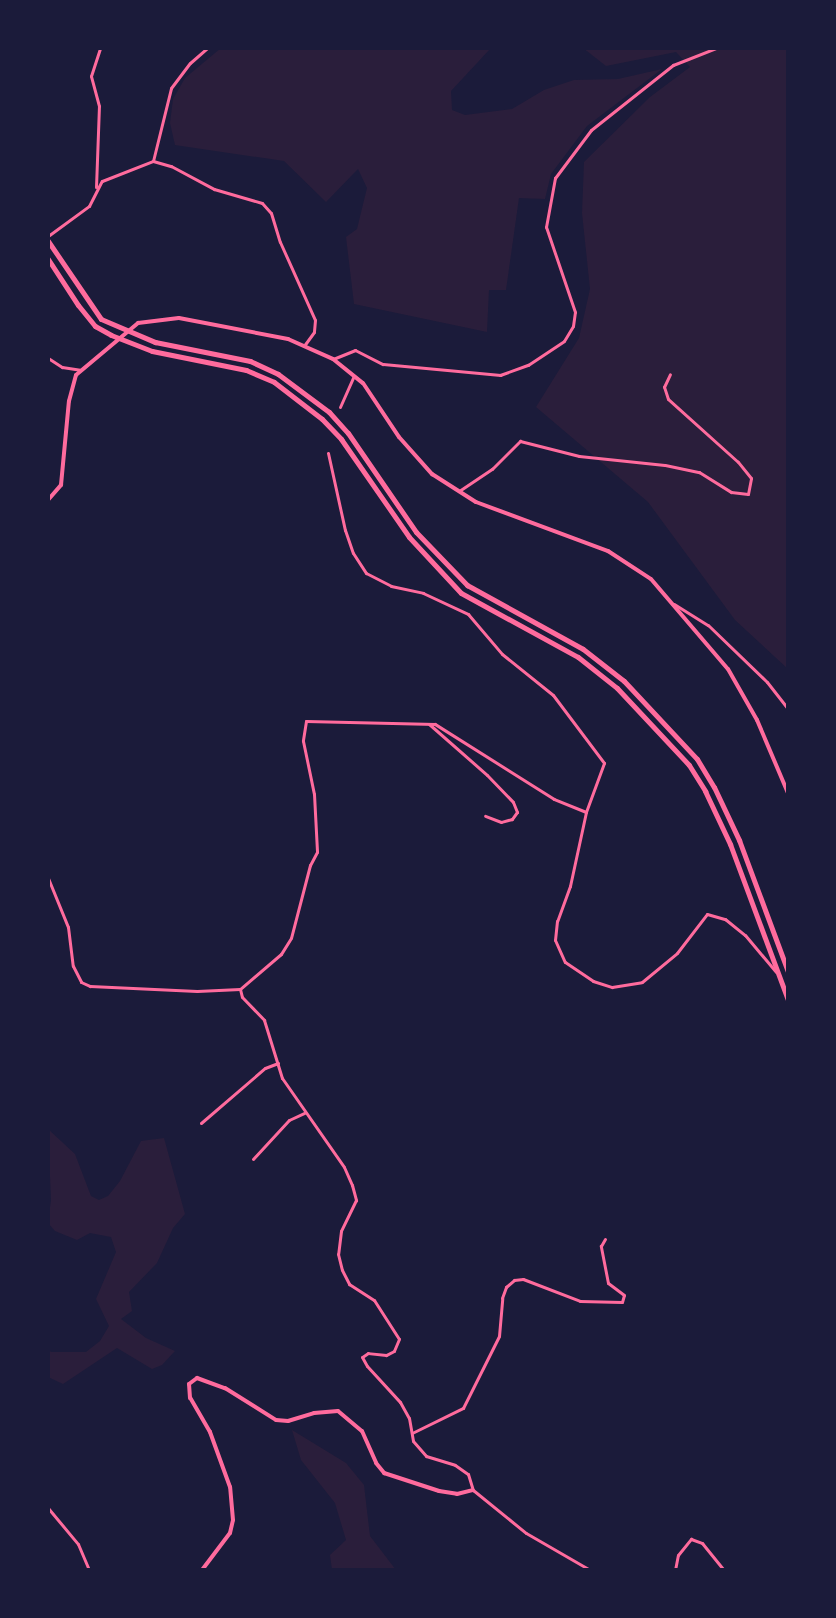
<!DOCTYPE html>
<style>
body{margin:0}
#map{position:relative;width:836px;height:1618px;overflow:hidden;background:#1b1b3a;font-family:"Work Sans",sans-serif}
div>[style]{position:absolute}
.green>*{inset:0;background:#2a1e3b}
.minor>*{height:3px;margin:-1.5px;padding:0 1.5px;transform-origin:1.5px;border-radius:1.5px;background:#ff6b9d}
.tertiary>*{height:4px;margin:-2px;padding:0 2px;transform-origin:2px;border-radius:2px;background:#ff6b9d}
.secondary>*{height:5px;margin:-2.5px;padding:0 2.5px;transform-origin:2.5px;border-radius:2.5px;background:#ff6b9d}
span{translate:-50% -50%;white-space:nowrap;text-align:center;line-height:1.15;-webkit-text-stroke:6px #1b1b3a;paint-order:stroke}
.frame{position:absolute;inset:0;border:50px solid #1b1b3a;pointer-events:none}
</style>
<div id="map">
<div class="green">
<i style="clip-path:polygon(221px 48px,491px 48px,451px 91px,452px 110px,465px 115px,512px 109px,544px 90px,574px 80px,618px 79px,662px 69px,587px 126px,551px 174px,545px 199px,519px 198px,506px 290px,489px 290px,487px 332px,354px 304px,346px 237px,357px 229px,367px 188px,358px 169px,326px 202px,284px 161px,175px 145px,170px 123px,173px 99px,185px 78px)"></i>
<i style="clip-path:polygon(583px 48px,788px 48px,788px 669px,735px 620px,648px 502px,536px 407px,579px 338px,590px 289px,582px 213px,584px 162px,650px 97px,690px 67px,676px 52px,606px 66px)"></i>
<i style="clip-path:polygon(48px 1129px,75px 1154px,91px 1196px,99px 1200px,108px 1196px,120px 1181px,141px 1141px,164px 1138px,185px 1214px,173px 1228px,157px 1263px,129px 1292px,132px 1311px,121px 1319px,146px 1338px,175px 1351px,162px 1365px,152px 1369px,117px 1348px,63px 1384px,48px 1377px,48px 1349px,51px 1352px,86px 1352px,100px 1341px,109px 1326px,96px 1299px,116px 1252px,111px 1237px,90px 1233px,77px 1240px,55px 1231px,48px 1223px,51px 1200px)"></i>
<i style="clip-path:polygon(292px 1430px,346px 1463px,364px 1485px,370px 1536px,396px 1570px,332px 1570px,330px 1555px,346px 1540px,335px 1503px,301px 1460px)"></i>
</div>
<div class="minor">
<i style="left:153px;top:161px;width:75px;rotate:-76.1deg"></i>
<i style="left:171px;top:88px;width:31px;rotate:-53deg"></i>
<i style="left:190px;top:63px;width:23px;rotate:-41deg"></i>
<i style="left:96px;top:187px;width:81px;rotate:-87.9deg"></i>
<i style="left:99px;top:106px;width:31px;rotate:-105deg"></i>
<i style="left:91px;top:76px;width:29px;rotate:-72deg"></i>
<i style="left:48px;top:236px;width:51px;rotate:-36.2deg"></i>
<i style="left:89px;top:206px;width:28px;rotate:-63deg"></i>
<i style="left:102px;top:181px;width:55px;rotate:-21.4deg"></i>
<i style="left:153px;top:161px;width:19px;rotate:16deg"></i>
<i style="left:171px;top:166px;width:49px;rotate:28.1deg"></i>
<i style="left:214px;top:189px;width:50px;rotate:16.3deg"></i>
<i style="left:262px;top:203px;width:13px;rotate:48deg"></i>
<i style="left:271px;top:213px;width:30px;rotate:73deg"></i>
<i style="left:280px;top:242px;width:85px;rotate:65.8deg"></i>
<i style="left:315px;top:320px;width:12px;rotate:95deg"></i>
<i style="left:314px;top:332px;width:17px;rotate:126deg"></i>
<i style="left:48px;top:358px;width:17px;rotate:33deg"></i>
<i style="left:62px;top:367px;width:18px;rotate:9deg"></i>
<i style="left:333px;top:359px;width:24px;rotate:-22deg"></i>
<i style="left:355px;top:350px;width:31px;rotate:27deg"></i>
<i style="left:383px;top:364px;width:118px;rotate:5.4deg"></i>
<i style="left:500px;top:375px;width:30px;rotate:-20deg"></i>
<i style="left:528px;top:365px;width:43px;rotate:-33.7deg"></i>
<i style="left:564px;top:341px;width:17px;rotate:-59deg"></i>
<i style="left:573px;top:326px;width:14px;rotate:-82deg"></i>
<i style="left:575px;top:312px;width:90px;rotate:-108.8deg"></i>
<i style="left:546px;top:227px;width:50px;rotate:-79.6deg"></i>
<i style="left:555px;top:178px;width:60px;rotate:-53.1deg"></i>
<i style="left:591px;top:130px;width:105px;rotate:-38.4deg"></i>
<i style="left:673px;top:65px;width:46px;rotate:-21.6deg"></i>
<i style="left:340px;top:407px;width:34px;rotate:-66deg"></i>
<i style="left:328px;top:453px;width:79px;rotate:77.6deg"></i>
<i style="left:345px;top:530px;width:24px;rotate:71deg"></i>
<i style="left:353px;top:553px;width:24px;rotate:57deg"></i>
<i style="left:366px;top:573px;width:28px;rotate:27deg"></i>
<i style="left:391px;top:586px;width:33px;rotate:12deg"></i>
<i style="left:423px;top:593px;width:50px;rotate:25deg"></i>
<i style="left:468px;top:614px;width:52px;rotate:49.6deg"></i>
<i style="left:502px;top:654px;width:65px;rotate:38.8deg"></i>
<i style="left:553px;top:695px;width:85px;rotate:53.1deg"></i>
<i style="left:604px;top:763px;width:52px;rotate:110.2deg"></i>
<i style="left:586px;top:812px;width:76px;rotate:102.2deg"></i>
<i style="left:570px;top:886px;width:37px;rotate:110deg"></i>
<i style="left:557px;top:921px;width:19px;rotate:96deg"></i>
<i style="left:555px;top:940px;width:24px;rotate:66deg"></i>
<i style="left:565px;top:962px;width:34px;rotate:34deg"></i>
<i style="left:593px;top:981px;width:20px;rotate:18deg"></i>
<i style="left:612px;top:987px;width:30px;rotate:-9deg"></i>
<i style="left:642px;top:982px;width:45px;rotate:-39.6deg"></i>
<i style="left:677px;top:953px;width:49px;rotate:-52.4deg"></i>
<i style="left:707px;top:914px;width:19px;rotate:16deg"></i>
<i style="left:725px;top:919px;width:26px;rotate:39deg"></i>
<i style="left:745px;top:935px;width:48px;rotate:50deg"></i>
<i style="left:459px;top:491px;width:40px;rotate:-34deg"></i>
<i style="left:492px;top:469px;width:40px;rotate:-45deg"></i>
<i style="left:520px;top:441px;width:61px;rotate:14.3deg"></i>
<i style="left:579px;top:456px;width:86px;rotate:6deg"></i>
<i style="left:665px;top:465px;width:35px;rotate:12deg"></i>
<i style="left:699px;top:472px;width:38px;rotate:32deg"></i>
<i style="left:731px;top:492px;width:17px;rotate:7deg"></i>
<i style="left:748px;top:494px;width:16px;rotate:-79deg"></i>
<i style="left:751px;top:478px;width:21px;rotate:-129deg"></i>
<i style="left:738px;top:462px;width:94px;rotate:-138deg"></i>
<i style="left:668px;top:399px;width:13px;rotate:-108deg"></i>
<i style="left:664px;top:387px;width:14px;rotate:-65deg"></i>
<i style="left:674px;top:604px;width:40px;rotate:32deg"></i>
<i style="left:708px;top:625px;width:82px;rotate:44deg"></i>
<i style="left:767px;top:682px;width:34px;rotate:52deg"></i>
<i style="left:429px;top:724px;width:77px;rotate:41.3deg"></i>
<i style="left:487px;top:775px;width:37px;rotate:46deg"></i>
<i style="left:513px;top:802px;width:11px;rotate:68deg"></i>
<i style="left:517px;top:812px;width:9px;rotate:126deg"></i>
<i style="left:512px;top:819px;width:11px;rotate:165deg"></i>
<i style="left:501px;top:822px;width:17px;rotate:-159deg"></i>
<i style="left:586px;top:812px;width:35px;rotate:-158deg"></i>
<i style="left:554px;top:799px;width:141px;rotate:-147.8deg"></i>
<i style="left:435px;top:724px;width:129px;rotate:-178.7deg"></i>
<i style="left:306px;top:721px;width:20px;rotate:99deg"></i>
<i style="left:303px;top:741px;width:54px;rotate:78.3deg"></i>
<i style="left:314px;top:794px;width:58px;rotate:87deg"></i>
<i style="left:317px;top:852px;width:15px;rotate:118deg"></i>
<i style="left:310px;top:865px;width:75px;rotate:104.6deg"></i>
<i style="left:291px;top:938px;width:19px;rotate:122deg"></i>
<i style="left:281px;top:954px;width:54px;rotate:139.5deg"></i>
<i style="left:240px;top:989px;width:8px;rotate:76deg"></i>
<i style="left:242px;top:997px;width:32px;rotate:46deg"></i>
<i style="left:264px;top:1020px;width:61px;rotate:72.8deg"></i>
<i style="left:282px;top:1078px;width:108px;rotate:55.1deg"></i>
<i style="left:344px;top:1167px;width:20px;rotate:66deg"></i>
<i style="left:352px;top:1185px;width:16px;rotate:75deg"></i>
<i style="left:356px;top:1200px;width:34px;rotate:116deg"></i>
<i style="left:341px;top:1231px;width:23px;rotate:97deg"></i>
<i style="left:338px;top:1254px;width:16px;rotate:76deg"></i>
<i style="left:342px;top:1270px;width:16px;rotate:63deg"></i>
<i style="left:349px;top:1284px;width:30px;rotate:33deg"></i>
<i style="left:374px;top:1300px;width:46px;rotate:57.3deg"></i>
<i style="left:399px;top:1339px;width:13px;rotate:113deg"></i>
<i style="left:394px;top:1351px;width:9px;rotate:153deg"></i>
<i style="left:386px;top:1355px;width:18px;rotate:-174deg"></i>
<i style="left:368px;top:1353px;width:7px;rotate:146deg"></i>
<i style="left:362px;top:1357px;width:10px;rotate:61deg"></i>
<i style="left:367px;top:1366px;width:49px;rotate:47.5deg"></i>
<i style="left:400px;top:1402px;width:18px;rotate:61deg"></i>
<i style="left:409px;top:1418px;width:23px;rotate:80deg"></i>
<i style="left:413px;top:1441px;width:20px;rotate:49deg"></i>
<i style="left:426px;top:1456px;width:30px;rotate:17deg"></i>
<i style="left:455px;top:1465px;width:16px;rotate:35deg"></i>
<i style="left:468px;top:1474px;width:17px;rotate:73deg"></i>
<i style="left:473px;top:1490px;width:68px;rotate:39.1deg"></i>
<i style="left:526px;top:1533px;width:74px;rotate:30deg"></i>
<i style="left:48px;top:878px;width:53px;rotate:67.8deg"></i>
<i style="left:68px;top:927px;width:39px;rotate:83deg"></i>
<i style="left:73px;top:966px;width:18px;rotate:63deg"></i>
<i style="left:81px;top:982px;width:10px;rotate:24deg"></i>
<i style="left:90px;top:986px;width:107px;rotate:2.7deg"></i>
<i style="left:197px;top:991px;width:43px;rotate:-2.7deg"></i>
<i style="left:201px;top:1123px;width:84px;rotate:-40.7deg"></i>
<i style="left:265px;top:1068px;width:14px;rotate:-21deg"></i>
<i style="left:253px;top:1159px;width:53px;rotate:-47.3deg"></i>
<i style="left:289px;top:1120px;width:17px;rotate:-25deg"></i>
<i style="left:412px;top:1433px;width:57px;rotate:-26.1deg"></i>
<i style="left:463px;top:1408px;width:80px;rotate:-63.4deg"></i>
<i style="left:499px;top:1336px;width:38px;rotate:-85deg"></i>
<i style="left:502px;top:1298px;width:12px;rotate:-70deg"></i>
<i style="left:506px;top:1287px;width:11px;rotate:-41deg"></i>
<i style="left:514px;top:1280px;width:9px;rotate:-6deg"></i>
<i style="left:523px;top:1279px;width:61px;rotate:21.1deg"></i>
<i style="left:580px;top:1301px;width:42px;rotate:1.4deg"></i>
<i style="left:622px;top:1302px;width:7px;rotate:-74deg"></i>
<i style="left:624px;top:1295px;width:20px;rotate:-143deg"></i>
<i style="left:608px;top:1283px;width:38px;rotate:-101deg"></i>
<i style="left:601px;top:1246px;width:8px;rotate:-60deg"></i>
<i style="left:48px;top:1508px;width:47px;rotate:50.2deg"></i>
<i style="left:78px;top:1544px;width:28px;rotate:67deg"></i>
<i style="left:675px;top:1570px;width:15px;rotate:-79deg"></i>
<i style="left:678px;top:1555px;width:21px;rotate:-51deg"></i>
<i style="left:691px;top:1539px;width:12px;rotate:20deg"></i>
<i style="left:702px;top:1543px;width:35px;rotate:51deg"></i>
</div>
<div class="tertiary">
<i style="left:48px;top:500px;width:20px;rotate:-49deg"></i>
<i style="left:61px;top:485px;width:84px;rotate:-84.6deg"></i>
<i style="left:69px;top:401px;width:27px;rotate:-75deg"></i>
<i style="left:76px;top:375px;width:81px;rotate:-40deg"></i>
<i style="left:138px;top:323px;width:41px;rotate:-7deg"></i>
<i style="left:179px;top:318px;width:111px;rotate:10.9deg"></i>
<i style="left:288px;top:339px;width:49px;rotate:24deg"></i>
<i style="left:333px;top:359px;width:38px;rotate:39deg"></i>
<i style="left:363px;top:383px;width:65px;rotate:56.3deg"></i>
<i style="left:399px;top:437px;width:50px;rotate:48.3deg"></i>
<i style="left:432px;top:474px;width:52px;rotate:32.5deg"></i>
<i style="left:476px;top:502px;width:141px;rotate:20.4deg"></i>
<i style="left:608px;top:551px;width:51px;rotate:33.1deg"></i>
<i style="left:651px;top:579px;width:118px;rotate:49.5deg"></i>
<i style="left:728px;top:669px;width:59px;rotate:60.4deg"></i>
<i style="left:757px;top:720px;width:79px;rotate:67deg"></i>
<i style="left:202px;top:1570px;width:46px;rotate:-52.9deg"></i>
<i style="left:230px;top:1533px;width:13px;rotate:-77deg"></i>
<i style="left:233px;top:1520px;width:33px;rotate:-95deg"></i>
<i style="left:230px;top:1487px;width:59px;rotate:-110deg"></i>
<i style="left:210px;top:1432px;width:39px;rotate:-120deg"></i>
<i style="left:190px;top:1398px;width:14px;rotate:-94deg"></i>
<i style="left:189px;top:1384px;width:10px;rotate:-37deg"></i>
<i style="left:197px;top:1378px;width:30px;rotate:20deg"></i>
<i style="left:225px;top:1388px;width:60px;rotate:32.1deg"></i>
<i style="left:276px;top:1420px;width:12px;rotate:5deg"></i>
<i style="left:288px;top:1421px;width:27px;rotate:-17deg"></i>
<i style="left:314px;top:1413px;width:24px;rotate:-5deg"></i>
<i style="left:338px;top:1411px;width:31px;rotate:40deg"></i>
<i style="left:362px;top:1431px;width:35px;rotate:66deg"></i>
<i style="left:376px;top:1463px;width:13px;rotate:51deg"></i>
<i style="left:384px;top:1473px;width:58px;rotate:18.1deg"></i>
<i style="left:439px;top:1491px;width:18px;rotate:9deg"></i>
<i style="left:457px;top:1494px;width:16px;rotate:-14deg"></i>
</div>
<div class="secondary">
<i style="left:48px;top:241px;width:94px;rotate:55.8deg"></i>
<i style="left:101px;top:319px;width:59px;rotate:23.1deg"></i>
<i style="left:155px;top:342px;width:97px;rotate:11.3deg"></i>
<i style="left:250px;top:361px;width:31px;rotate:25deg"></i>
<i style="left:278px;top:374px;width:64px;rotate:36.7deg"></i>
<i style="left:329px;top:412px;width:28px;rotate:48deg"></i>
<i style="left:348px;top:433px;width:120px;rotate:55.5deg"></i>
<i style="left:416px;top:532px;width:74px;rotate:46.1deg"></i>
<i style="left:467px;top:585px;width:132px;rotate:28.9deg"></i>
<i style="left:583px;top:649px;width:52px;rotate:38deg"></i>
<i style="left:624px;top:681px;width:107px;rotate:46.9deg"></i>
<i style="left:697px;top:759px;width:33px;rotate:59deg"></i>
<i style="left:714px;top:787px;width:59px;rotate:64.7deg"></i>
<i style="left:739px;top:840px;width:141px;rotate:69.6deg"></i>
<i style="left:48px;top:259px;width:55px;rotate:56.9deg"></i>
<i style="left:78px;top:305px;width:27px;rotate:51deg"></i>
<i style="left:95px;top:326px;width:18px;rotate:29deg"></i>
<i style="left:111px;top:335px;width:44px;rotate:21.3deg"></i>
<i style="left:152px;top:351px;width:96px;rotate:11.4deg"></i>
<i style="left:246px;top:370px;width:30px;rotate:23deg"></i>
<i style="left:274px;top:382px;width:61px;rotate:37.6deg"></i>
<i style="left:322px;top:419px;width:28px;rotate:46deg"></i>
<i style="left:341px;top:439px;width:119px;rotate:55.2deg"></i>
<i style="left:409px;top:537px;width:76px;rotate:47.1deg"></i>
<i style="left:461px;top:593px;width:133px;rotate:28.7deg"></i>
<i style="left:578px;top:657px;width:50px;rotate:38.5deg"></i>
<i style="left:617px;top:688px;width:105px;rotate:46.9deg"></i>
<i style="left:689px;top:765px;width:31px;rotate:58deg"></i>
<i style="left:705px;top:791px;width:59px;rotate:64.7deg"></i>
<i style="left:730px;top:844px;width:166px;rotate:69.6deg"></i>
</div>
<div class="frame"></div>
</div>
